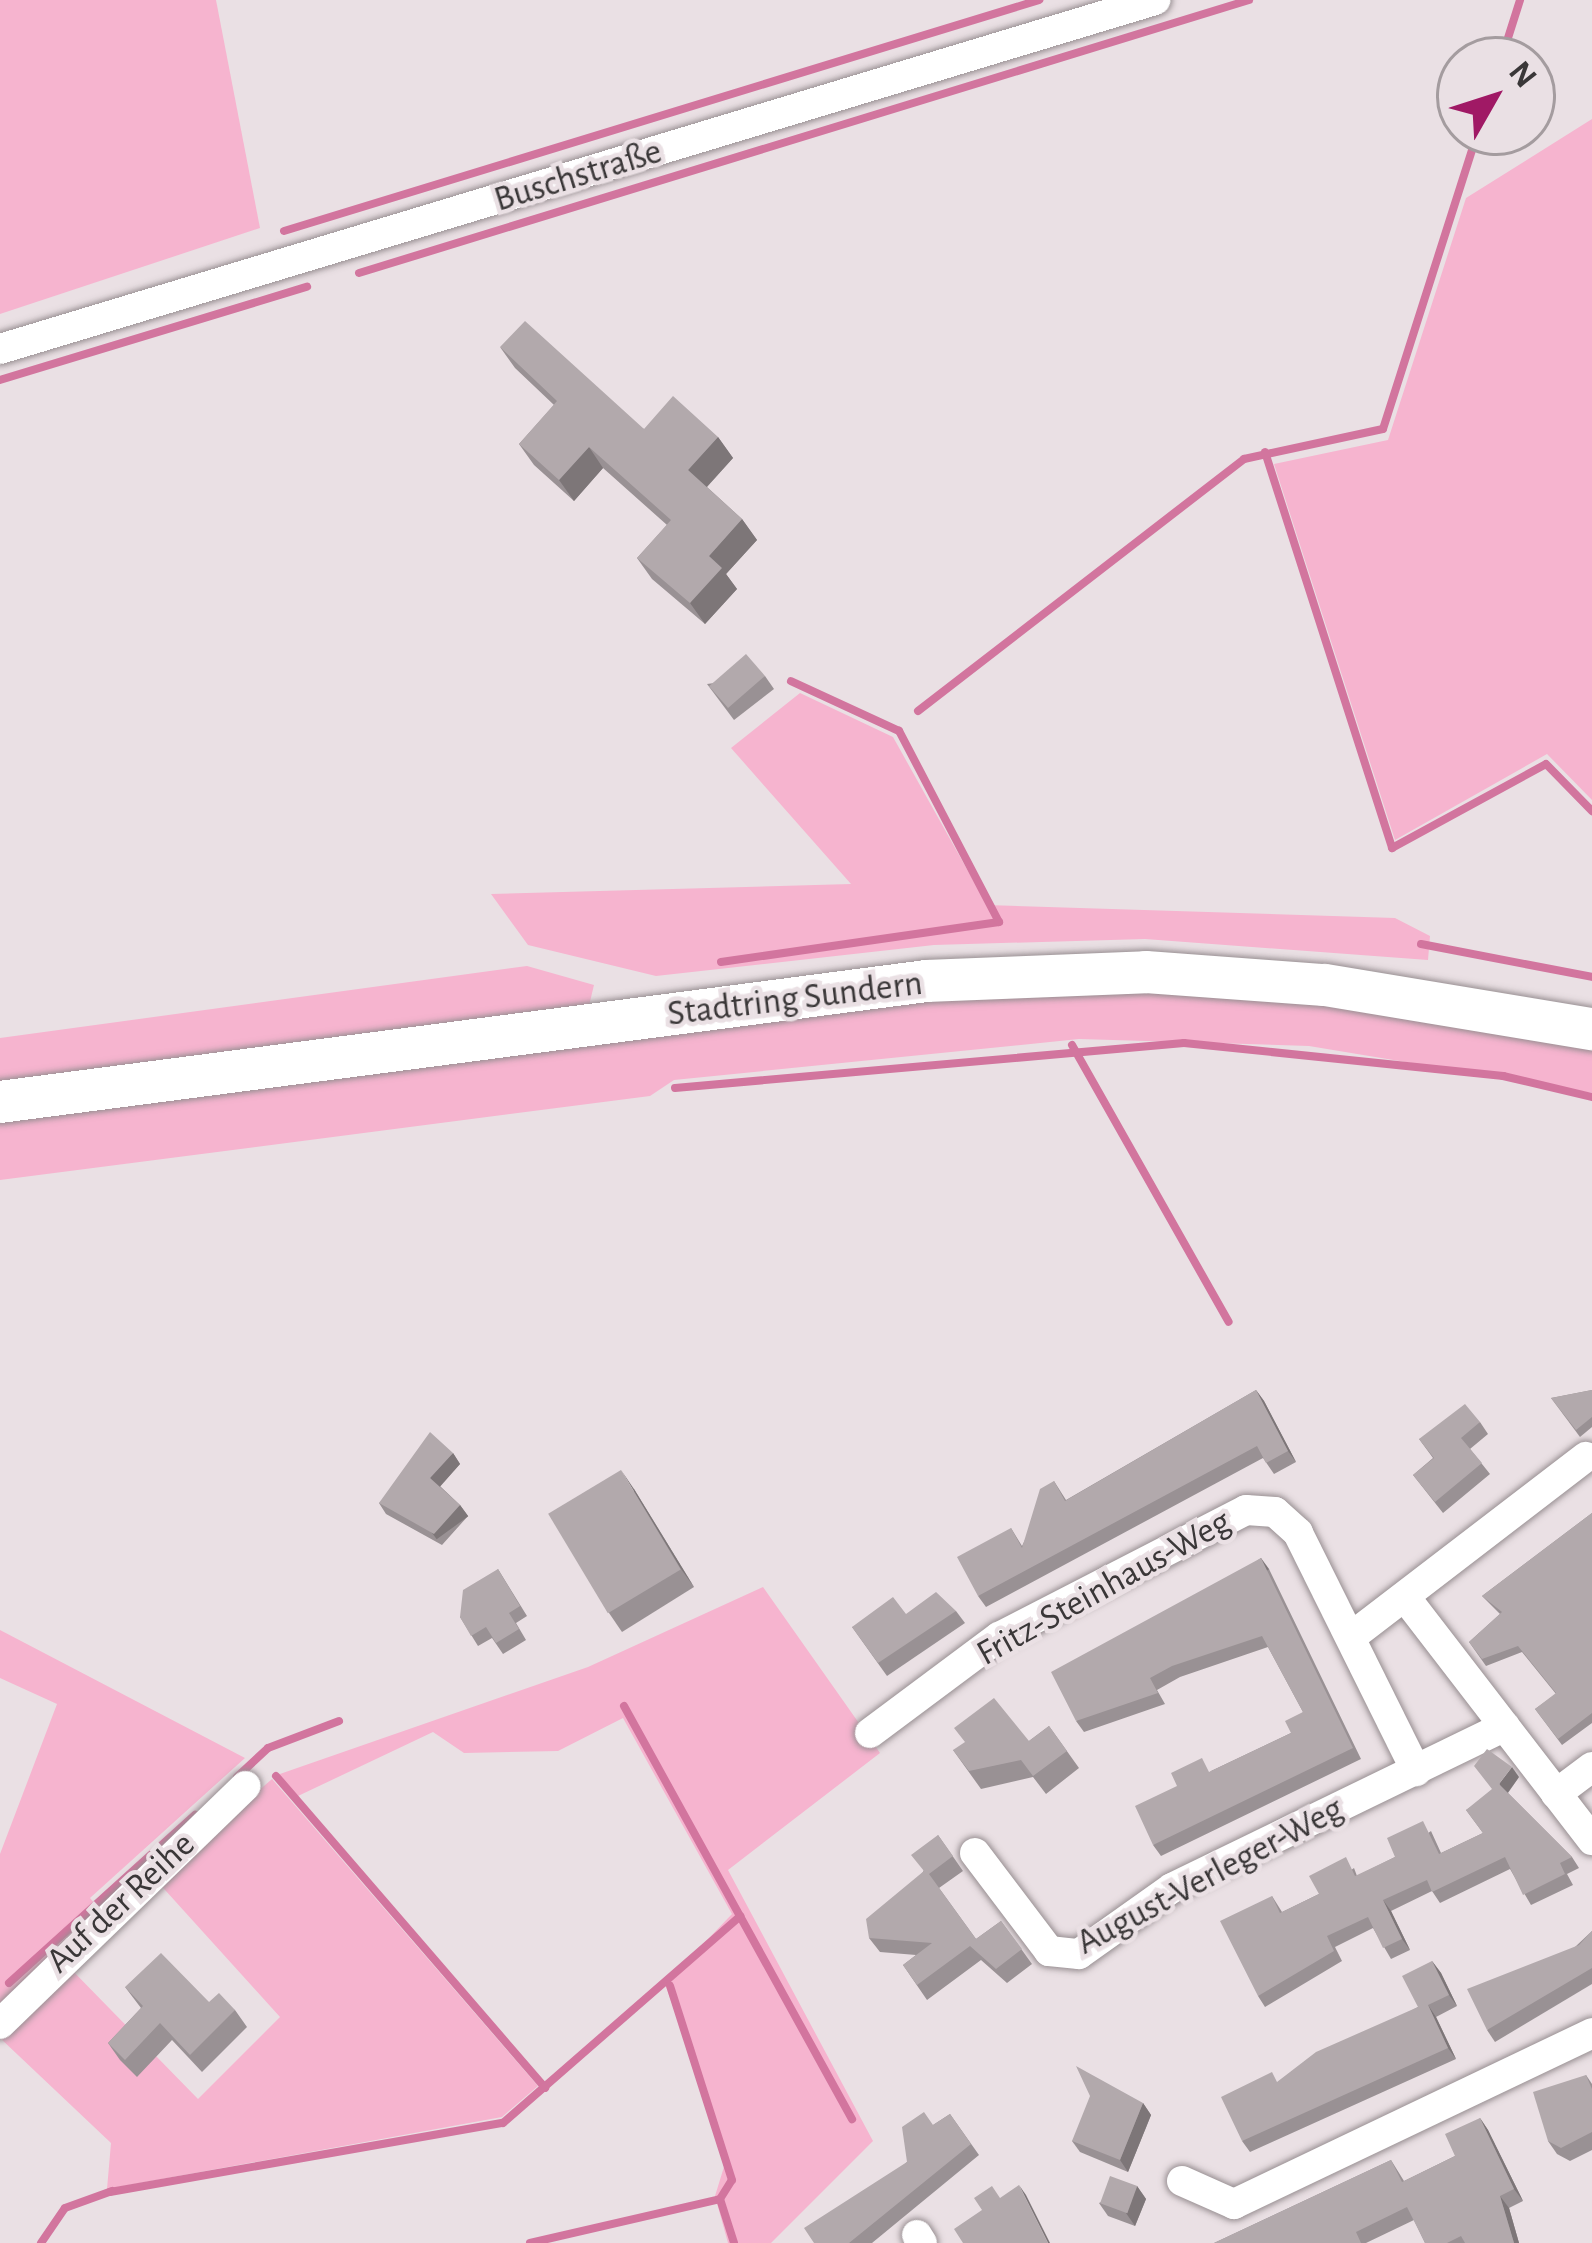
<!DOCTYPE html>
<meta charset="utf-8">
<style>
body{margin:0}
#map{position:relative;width:1592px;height:2243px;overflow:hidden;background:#eae0e4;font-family:"Alegreya Sans",sans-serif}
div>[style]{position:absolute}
.green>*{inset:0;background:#f6b4cf}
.stream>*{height:8px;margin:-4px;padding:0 4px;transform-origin:4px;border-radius:4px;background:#d2759e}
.roads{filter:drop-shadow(0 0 3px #988f92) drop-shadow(0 0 3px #988f92)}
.street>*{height:30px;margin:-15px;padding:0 15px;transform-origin:15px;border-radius:15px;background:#fff}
.secondary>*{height:42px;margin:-21px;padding:0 21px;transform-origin:21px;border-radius:21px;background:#fff}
.wall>*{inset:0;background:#999194}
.shaded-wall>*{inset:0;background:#7d7678;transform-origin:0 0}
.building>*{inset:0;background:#b2a9ac;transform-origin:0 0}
span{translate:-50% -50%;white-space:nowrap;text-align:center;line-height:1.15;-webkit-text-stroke:9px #eae0e4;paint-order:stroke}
.street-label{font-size:36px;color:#3a3738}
.north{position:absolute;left:1436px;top:36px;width:120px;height:120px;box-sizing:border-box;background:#eae0e4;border:3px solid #a49c9f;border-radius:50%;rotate:51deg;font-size:33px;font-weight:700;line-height:48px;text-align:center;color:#3a3738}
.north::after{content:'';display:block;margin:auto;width:42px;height:54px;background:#a01965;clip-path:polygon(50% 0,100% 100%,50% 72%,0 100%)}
</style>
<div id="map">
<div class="green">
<i style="clip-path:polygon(0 0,216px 0,260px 228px,0 314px)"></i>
<i style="clip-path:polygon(1592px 119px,1592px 800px,1547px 754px,1395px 840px,1274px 464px,1388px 440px,1466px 198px)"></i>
<i style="clip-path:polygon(800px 693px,893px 737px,987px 905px,1395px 918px,1430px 936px,1428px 960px,1145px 939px,934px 945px,656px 976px,528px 945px,491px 894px,851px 884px,731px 748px)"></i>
<i style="clip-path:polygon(527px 966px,594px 985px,588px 1010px,0 1086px,0 1038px)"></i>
<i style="clip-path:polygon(1133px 988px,1322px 999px,1592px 1045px,1592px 1093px,1309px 1046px,1079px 1039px,674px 1080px,650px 1096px,0 1180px,0 1122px,907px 1001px)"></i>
<i style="clip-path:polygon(763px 1587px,880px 1753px,728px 1870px,873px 2141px,771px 2243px,728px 2243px,715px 2196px,727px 2157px,665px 1984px,732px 1914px,623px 1718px,558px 1751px,464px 1753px,433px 1732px,298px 1796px,277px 1775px,588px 1667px)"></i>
<i style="clip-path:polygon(0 1630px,245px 1758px,90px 1898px,98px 1908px,0 2007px,0 1854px,57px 1704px,0 1678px)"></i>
<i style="clip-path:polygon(272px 1779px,538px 2086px,502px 2117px,107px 2189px,111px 2143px,0 2038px,67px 1965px,198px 2099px,280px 2017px,156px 1880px)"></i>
</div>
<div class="stream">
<i style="left:1501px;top:60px;width:63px;rotate:-72.4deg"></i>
<i style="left:284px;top:231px;width:790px;rotate:-17.01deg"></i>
<i style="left:359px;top:273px;width:931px;rotate:-17.05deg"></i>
<i style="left:0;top:380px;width:321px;rotate:-16.9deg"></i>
<i style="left:1265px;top:452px;width:416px;rotate:72.2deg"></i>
<i style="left:1392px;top:848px;width:175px;rotate:-28.6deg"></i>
<i style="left:1546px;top:764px;width:66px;rotate:45.6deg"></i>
<i style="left:918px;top:711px;width:412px;rotate:-37.7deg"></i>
<i style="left:1244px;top:459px;width:142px;rotate:-12.2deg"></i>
<i style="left:1383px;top:429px;width:312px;rotate:-72.3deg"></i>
<i style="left:1421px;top:944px;width:174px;rotate:10.9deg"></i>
<i style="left:721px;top:962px;width:281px;rotate:-8.2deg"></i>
<i style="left:999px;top:922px;width:216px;rotate:-117.6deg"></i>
<i style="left:899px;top:731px;width:119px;rotate:-155.2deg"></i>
<i style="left:1072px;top:1045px;width:318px;rotate:60.5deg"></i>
<i style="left:675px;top:1088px;width:511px;rotate:-5.05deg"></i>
<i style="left:1184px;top:1043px;width:321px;rotate:5.9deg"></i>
<i style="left:1503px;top:1076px;width:91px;rotate:13.3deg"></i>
<i style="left:624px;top:1706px;width:472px;rotate:61.1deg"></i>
<i style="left:276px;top:1776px;width:412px;rotate:49.2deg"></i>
<i style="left:237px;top:1777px;width:42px;rotate:-43.1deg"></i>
<i style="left:268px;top:1748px;width:76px;rotate:-20.8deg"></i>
<i style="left:9px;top:1983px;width:251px;rotate:-42.1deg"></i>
<i style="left:110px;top:2192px;width:399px;rotate:-10deg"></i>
<i style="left:503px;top:2123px;width:315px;rotate:-41.1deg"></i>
<i style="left:720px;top:2199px;width:46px;rotate:72.3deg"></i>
<i style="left:41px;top:2243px;width:42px;rotate:-55.6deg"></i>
<i style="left:65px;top:2208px;width:50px;rotate:-19.9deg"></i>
<i style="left:530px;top:2243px;width:195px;rotate:-13deg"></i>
<i style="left:720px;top:2199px;width:22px;rotate:-58deg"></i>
<i style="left:732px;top:2180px;width:204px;rotate:-107.7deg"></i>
</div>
<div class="roads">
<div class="street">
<i style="left:0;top:349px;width:1207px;rotate:-16.81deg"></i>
<i style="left:1405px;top:1597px;width:307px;rotate:52.4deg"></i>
<i style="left:1351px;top:1637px;width:296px;rotate:-37.5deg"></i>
<i style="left:870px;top:1733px;width:161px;rotate:-36.7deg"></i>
<i style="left:999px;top:1637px;width:278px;rotate:-27.2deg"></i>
<i style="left:1246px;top:1510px;width:29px;rotate:4deg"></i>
<i style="left:1275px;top:1512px;width:31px;rotate:42deg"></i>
<i style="left:1298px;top:1533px;width:266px;rotate:63.6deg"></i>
<i style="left:1556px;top:1794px;width:45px;rotate:-36.9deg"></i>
<i style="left:975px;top:1853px;width:123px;rotate:52.9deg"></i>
<i style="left:1049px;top:1951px;width:30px;rotate:6deg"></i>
<i style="left:1079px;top:1954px;width:114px;rotate:-35.4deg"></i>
<i style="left:1172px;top:1888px;width:370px;rotate:-25.9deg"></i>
<i style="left:0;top:2024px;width:342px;rotate:-44.1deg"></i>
<i style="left:1182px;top:2181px;width:57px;rotate:23.9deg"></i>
<i style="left:1234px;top:2204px;width:397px;rotate:-25.5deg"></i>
<i style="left:917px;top:2235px;width:9px;rotate:58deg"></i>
</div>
<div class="secondary">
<i style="left:0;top:1102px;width:934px;rotate:-7.44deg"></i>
<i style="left:926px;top:981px;width:220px;rotate:-2.3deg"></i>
<i style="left:1146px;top:972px;width:179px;rotate:4.2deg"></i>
<i style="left:1325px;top:985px;width:271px;rotate:9.4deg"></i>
</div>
</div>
<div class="wall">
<i style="clip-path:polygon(500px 347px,644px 429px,718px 437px,733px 458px,707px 487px,742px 519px,757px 540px,726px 574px,737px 589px,705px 624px,652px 579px,637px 558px,667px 525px,603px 468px,574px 501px,534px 465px,519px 444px,554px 405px,515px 368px)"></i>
<i style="clip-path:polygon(765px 676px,774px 689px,734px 720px,707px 684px)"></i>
<i style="clip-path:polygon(1256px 1390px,1264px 1401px,1296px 1462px,1274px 1474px,1263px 1458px,986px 1607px,978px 1596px,1011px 1528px,1022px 1546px,1054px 1481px,1066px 1500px)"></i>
<i style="clip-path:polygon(1592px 1390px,1592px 1427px,1580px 1437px,1551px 1398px)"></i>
<i style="clip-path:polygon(1480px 1422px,1488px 1434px,1470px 1449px,1490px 1474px,1443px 1513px,1413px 1475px,1433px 1458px,1419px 1439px)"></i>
<i style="clip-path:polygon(453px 1453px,460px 1464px,440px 1486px,460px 1505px,468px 1516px,442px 1545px,386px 1514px,379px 1503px)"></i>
<i style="clip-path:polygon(634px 1489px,694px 1587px,622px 1632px,609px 1613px)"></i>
<i style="clip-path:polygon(1592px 1513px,1592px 1723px,1562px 1745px,1535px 1709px,1556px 1694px,1522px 1652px,1486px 1666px,1469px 1642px,1500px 1614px,1482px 1596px)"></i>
<i style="clip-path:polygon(498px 1569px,527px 1616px,516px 1623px,526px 1640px,503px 1654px,492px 1638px,478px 1646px,460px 1617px)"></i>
<i style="clip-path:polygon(1269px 1569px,1361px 1759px,1161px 1856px,1153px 1845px,1211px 1771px,1291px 1733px,1303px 1712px,1268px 1647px,1180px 1677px,1157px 1690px,1165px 1704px,1084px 1732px,1076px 1721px)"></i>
<i style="clip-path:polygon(956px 1611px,965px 1623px,887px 1676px,852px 1627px,906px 1614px)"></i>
<i style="clip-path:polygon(1049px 1726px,1079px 1768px,1046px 1794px,1033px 1777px,981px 1789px,953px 1750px,1029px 1741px)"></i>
<i style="clip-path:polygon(1519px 1777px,1508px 1793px,1572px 1857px,1579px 1868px,1567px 1874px,1573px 1885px,1531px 1905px,1510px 1869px,1440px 1903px,1432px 1891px,1391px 1911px,1410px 1950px,1391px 1959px,1373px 1928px,1335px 1947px,1342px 1961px,1265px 2007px,1258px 1996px,1272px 1896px,1282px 1912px,1319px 1894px,1354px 1868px,1357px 1876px,1395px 1857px,1431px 1831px,1441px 1853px,1483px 1833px,1466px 1810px)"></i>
<i style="clip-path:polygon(938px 1835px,963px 1871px,939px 1888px,976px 1939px,1001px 1921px,1032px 1964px,1007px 1983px,981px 1960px,927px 2000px,903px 1965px,916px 1955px,880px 1952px,869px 1938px,923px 1872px)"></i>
<i style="clip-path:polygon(1592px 1931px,1592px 1984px,1495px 2042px,1487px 2030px)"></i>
<i style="clip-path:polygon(1432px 1961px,1441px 1973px,1457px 2006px,1436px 2017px,1456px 2059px,1250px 2152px,1242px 2141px,1279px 2081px,1418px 2007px)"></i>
<i style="clip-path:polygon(125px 1987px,209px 2002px,235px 2010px,247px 2027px,202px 2072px,172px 2040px,137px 2077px,120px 2060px,108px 2043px,141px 2008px)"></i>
<i style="clip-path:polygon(1586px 2075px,1592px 2084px,1592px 2150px,1570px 2161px,1557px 2154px,1548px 2141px)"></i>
<i style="clip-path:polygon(1143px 2103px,1151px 2115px,1128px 2172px,1080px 2152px,1072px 2141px)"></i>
<i style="clip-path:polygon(950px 2114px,979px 2155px,872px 2243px,814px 2243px,907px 2162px,933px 2125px)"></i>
<i style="clip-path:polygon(1480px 2118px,1488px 2130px,1523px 2201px,1509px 2208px,1519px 2243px,1425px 2243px,1414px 2220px,1366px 2243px,1214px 2243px,1391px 2160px,1404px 2181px,1455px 2156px)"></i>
<i style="clip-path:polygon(1137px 2186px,1146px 2199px,1135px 2226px,1108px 2216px,1099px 2203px)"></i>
</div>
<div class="shaded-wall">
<i style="clip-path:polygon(718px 437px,733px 458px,703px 491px,688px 470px)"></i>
<i style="clip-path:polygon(589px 447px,603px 468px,574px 501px,559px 480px)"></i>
<i style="clip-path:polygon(742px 519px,757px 540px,726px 574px,737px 589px,705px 624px,690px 603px,709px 556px)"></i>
<i style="clip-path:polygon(1256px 1390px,1264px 1401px,1296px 1462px,1288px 1451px)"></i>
<i style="clip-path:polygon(453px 1453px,460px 1464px,438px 1489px,430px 1478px)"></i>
<i style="clip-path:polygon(621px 1470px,634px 1489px,694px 1587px,681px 1569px)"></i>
<i style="left:460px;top:1505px;width:14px;height:39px;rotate:54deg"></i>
<i style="left:1261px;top:1558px;width:14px;height:211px;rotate:54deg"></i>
<i style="clip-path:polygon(1512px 1767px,1519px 1777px,1506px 1795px,1499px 1784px)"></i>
<i style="clip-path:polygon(1383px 1900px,1391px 1911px,1410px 1950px,1402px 1939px)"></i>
<i style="clip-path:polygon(1432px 1961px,1441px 1973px,1457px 2006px,1449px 1995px)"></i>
<i style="clip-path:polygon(1428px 2005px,1436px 2017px,1456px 2059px,1448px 2048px)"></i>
<i style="clip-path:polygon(1143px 2103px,1151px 2115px,1128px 2172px,1120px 2160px)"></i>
<i style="clip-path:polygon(1480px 2118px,1488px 2130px,1523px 2201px,1514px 2189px)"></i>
<i style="clip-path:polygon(1019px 2185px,1026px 2195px,1050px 2243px,1048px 2243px)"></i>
<i style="clip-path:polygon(1137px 2186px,1146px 2199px,1135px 2226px,1126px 2213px)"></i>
<i style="clip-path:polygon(1500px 2196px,1509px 2208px,1519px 2243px,1514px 2243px)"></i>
</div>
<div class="building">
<i style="clip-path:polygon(525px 321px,644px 429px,673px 396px,718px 437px,688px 470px,742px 519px,709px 556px,722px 568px,690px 603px,637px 558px,671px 520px,589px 447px,559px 480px,519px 444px,557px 401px,500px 347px)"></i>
<i style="left:746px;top:654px;width:29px;height:49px;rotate:49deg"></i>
<i style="clip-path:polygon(1256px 1390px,1288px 1451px,1266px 1463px,1257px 1446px,978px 1596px,957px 1557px,1011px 1528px,1022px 1548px,1040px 1489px,1054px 1481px,1065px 1501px)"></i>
<i style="clip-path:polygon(1592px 1390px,1592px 1417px,1576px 1430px,1551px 1398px)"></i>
<i style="clip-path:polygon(1465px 1404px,1480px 1422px,1461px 1438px,1482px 1463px,1435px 1502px,1413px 1475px,1434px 1458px,1419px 1439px)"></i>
<i style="clip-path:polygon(430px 1432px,453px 1453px,430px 1478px,460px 1505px,434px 1534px,379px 1503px)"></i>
<i style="left:621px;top:1470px;width:116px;height:85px;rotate:59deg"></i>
<i style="clip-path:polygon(1592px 1513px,1592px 1713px,1558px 1739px,1535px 1709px,1556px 1693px,1518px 1646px,1482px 1659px,1469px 1642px,1502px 1612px,1482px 1596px)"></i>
<i style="clip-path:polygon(1261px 1558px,1353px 1748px,1153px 1845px,1135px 1806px,1177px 1786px,1171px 1773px,1202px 1758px,1209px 1772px,1291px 1733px,1285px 1721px,1303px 1712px,1262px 1636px,1172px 1666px,1150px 1678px,1158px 1693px,1076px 1721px,1051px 1672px)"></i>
<i style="clip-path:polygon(498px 1569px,520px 1606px,509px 1613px,519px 1629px,496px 1643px,486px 1627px,471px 1636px,460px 1617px,463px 1590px)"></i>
<i style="clip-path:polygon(936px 1592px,956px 1611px,878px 1663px,852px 1627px,893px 1597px,906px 1614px)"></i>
<i style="clip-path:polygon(994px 1698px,1029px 1741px,1049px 1726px,1067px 1751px,1033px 1776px,1021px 1760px,969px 1771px,953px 1750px,965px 1742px,954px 1728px)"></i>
<i style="clip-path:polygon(1487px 1749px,1512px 1767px,1499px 1784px,1572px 1857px,1560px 1863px,1565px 1874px,1523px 1895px,1505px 1857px,1432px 1892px,1427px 1880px,1383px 1900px,1402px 1939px,1383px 1948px,1368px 1917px,1327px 1936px,1334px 1951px,1258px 1996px,1220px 1921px,1272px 1896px,1280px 1913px,1319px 1894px,1309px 1876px,1346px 1857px,1355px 1876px,1395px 1857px,1387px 1838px,1423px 1821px,1439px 1854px,1483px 1833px,1466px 1810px,1492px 1789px,1474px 1766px)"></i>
<i style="clip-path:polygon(938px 1835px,953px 1856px,929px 1874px,976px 1939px,1001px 1921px,1022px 1949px,996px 1969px,970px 1946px,917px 1985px,903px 1965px,932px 1943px,869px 1938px,866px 1919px,924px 1871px,911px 1855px)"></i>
<i style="clip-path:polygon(1592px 1931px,1592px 1968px,1487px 2030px,1467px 1989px,1579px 1945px)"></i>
<i style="clip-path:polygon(161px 1953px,209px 2002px,219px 1993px,235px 2010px,190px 2055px,160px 2023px,125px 2060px,108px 2043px,143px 2006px,125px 1987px)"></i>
<i style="clip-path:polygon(1432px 1961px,1449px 1995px,1428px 2005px,1448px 2048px,1242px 2141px,1221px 2097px,1272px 2072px,1277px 2082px,1316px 2052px,1418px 2007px,1402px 1976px)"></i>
<i style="clip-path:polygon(1076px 2066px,1143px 2103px,1120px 2160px,1072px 2141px,1090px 2096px)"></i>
<i style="clip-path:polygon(1586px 2075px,1592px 2089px,1592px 2132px,1561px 2148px,1548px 2141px,1533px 2092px)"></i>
<i style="clip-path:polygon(924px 2112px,933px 2125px,950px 2114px,971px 2144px,849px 2243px,814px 2243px,804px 2228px,907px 2162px,902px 2127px)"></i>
<i style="clip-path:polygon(1480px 2118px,1514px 2189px,1500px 2196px,1514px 2243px,1465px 2243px,1461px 2236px,1447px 2243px,1425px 2243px,1407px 2207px,1356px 2232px,1361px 2243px,1214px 2243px,1391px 2160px,1402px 2182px,1455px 2156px,1445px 2134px)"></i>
<i style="left:1110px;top:2176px;width:29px;height:29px;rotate:20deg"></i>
<i style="clip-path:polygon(1019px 2185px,1048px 2243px,963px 2243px,954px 2229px,982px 2210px,974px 2198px,992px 2186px,1000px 2198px)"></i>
</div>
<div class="street-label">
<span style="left:578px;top:176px;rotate:-17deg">Buschstraße</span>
<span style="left:795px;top:999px;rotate:-7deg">Stadtring Sundern</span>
<span style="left:1104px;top:1588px;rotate:-29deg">Fritz-Steinhaus-Weg</span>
<span style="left:1210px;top:1876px;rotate:-28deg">August-Verleger-Weg</span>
<span style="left:121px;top:1903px;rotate:-43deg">Auf der Reihe</span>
</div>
<div class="north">N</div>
</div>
